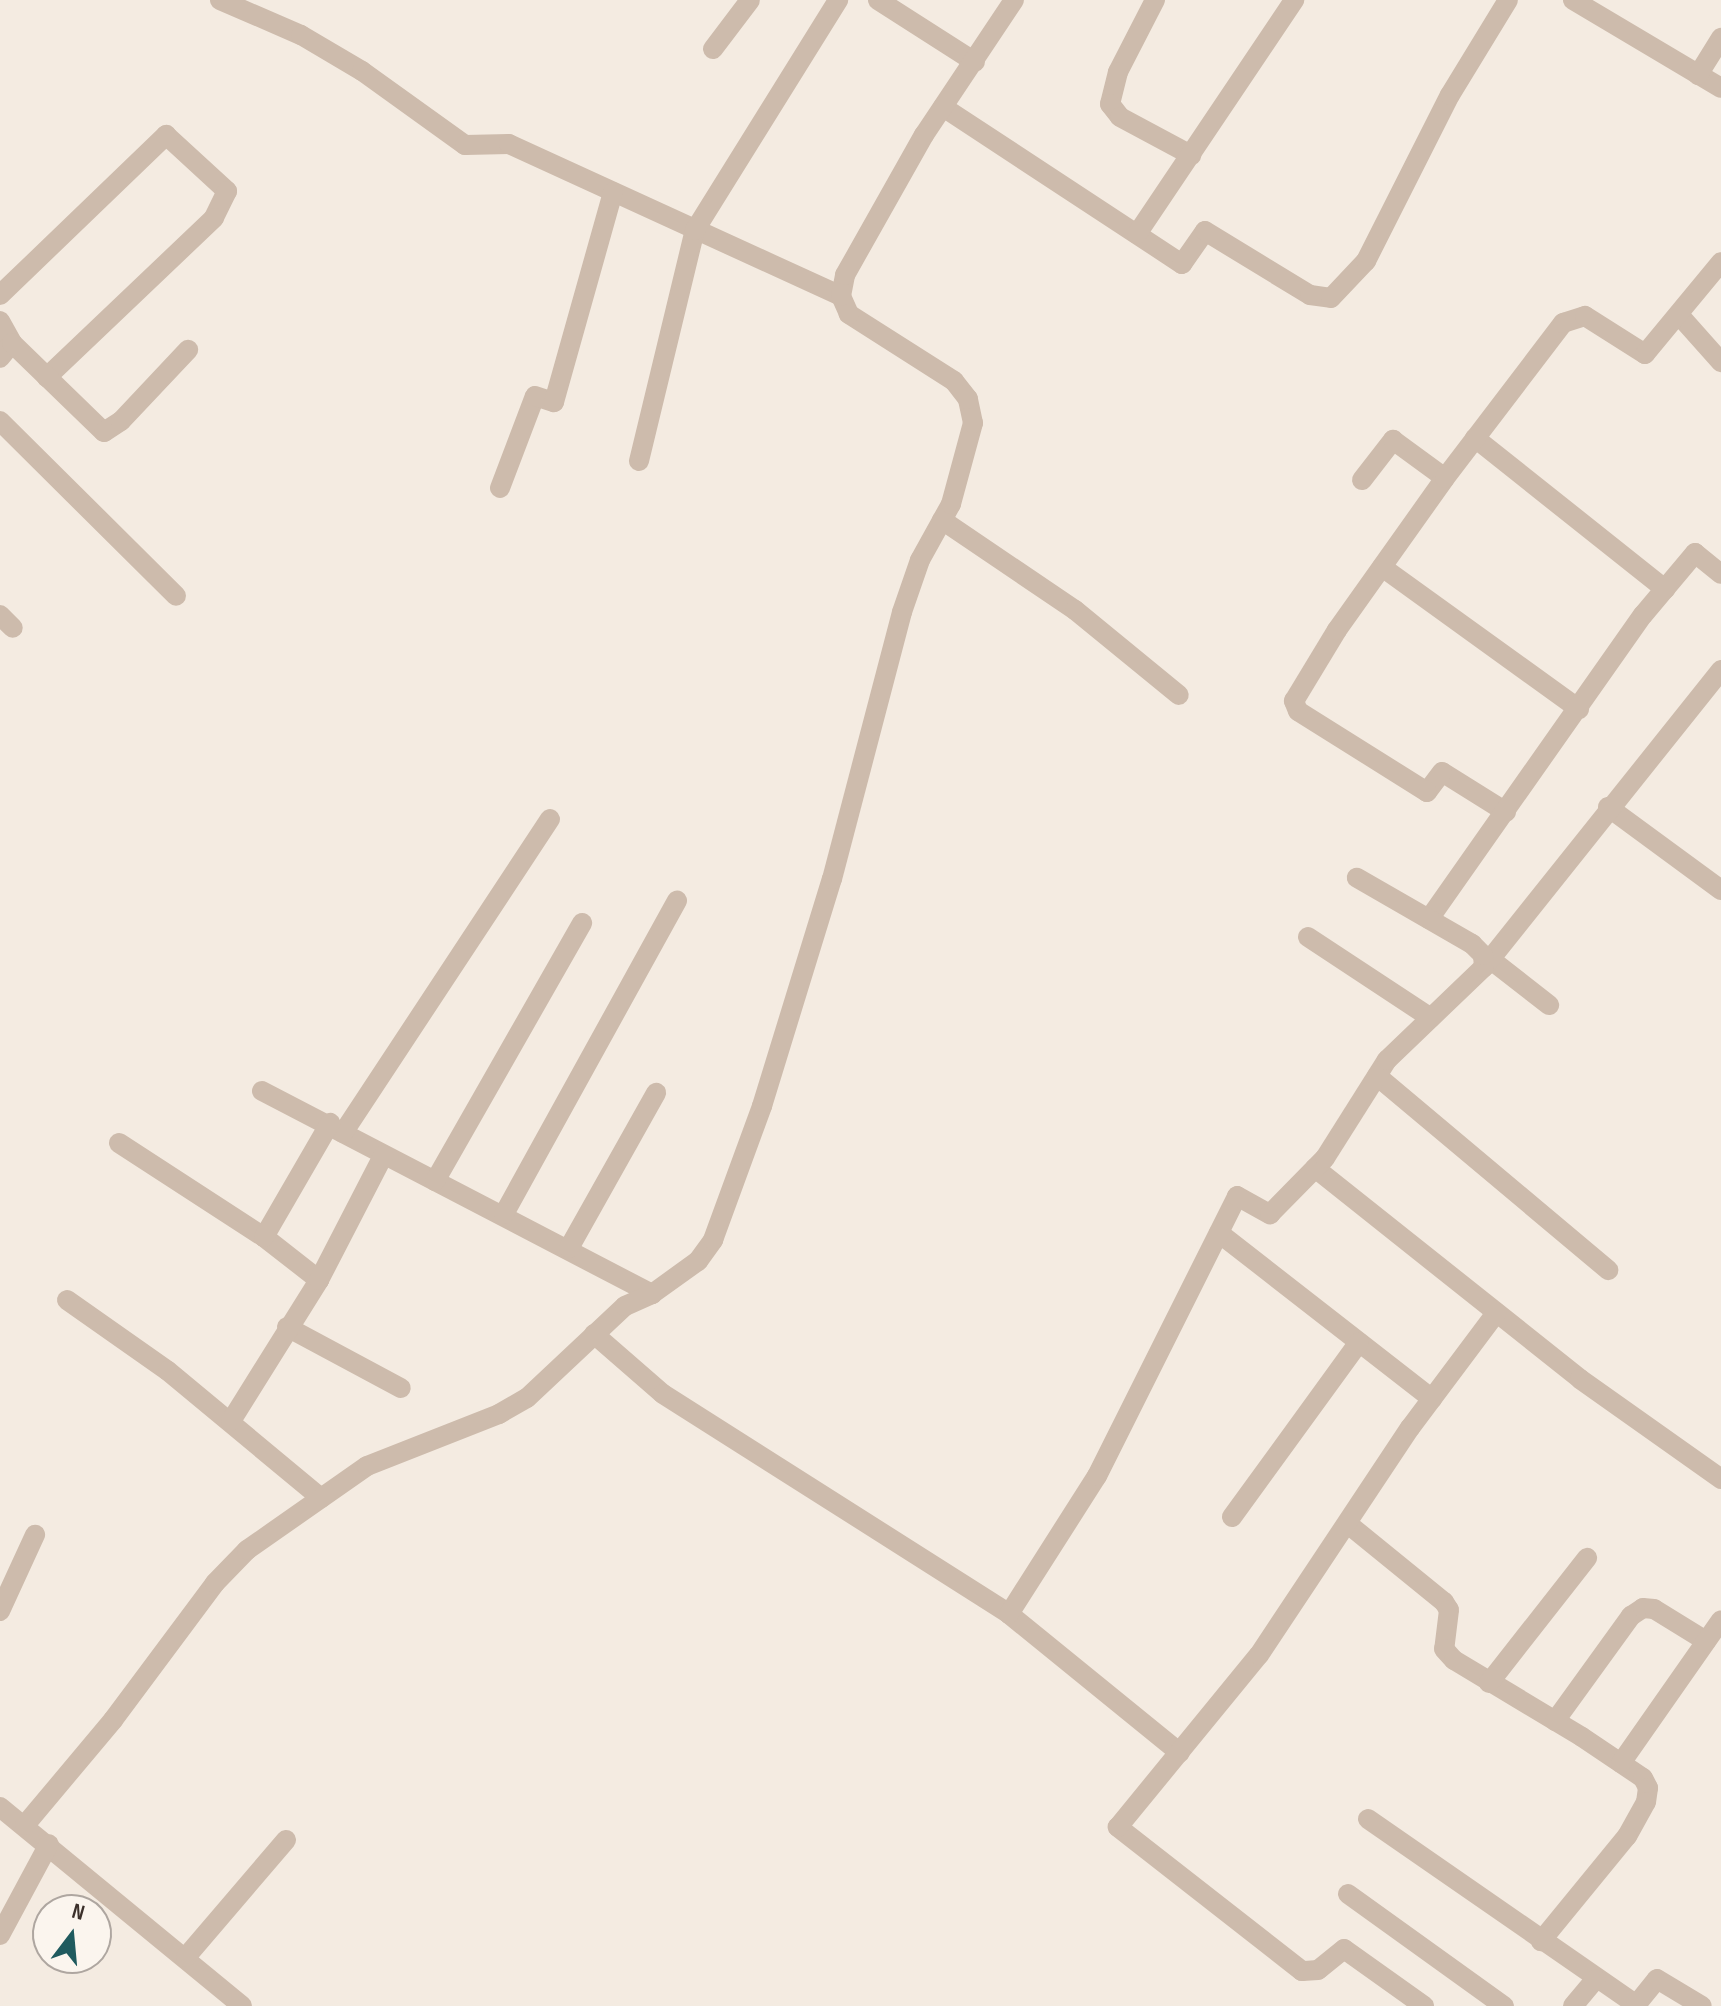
<!DOCTYPE html>
<style>
body{margin:0}
#map{position:relative;width:1721px;height:2006px;overflow:hidden;background:#f4ebe1;font-family:"Sofia Sans Condensed",sans-serif}
div>[style]{position:absolute}
.minor>*{height:20px;margin:-10px;padding:0 10px;transform-origin:10px;border-radius:10px;background:#cdbbac}
span{translate:-50% -50%;white-space:nowrap;text-align:center;line-height:1.15;-webkit-text-stroke:7px #fbf5ee;paint-order:stroke}
.north{position:absolute;left:32px;top:1894px;width:80px;height:80px;box-sizing:border-box;background:#fbf5ee;border:2px solid #aea6a0;border-radius:50%;rotate:16deg;font-size:22px;font-weight:700;line-height:32px;text-align:center;color:#3b302b}
.north::after{content:'';display:block;margin:auto;width:28px;height:36px;background:#1f5a5e;clip-path:polygon(50% 0,100% 100%,50% 72%,0 100%)}
</style>
<div id="map">
<div class="minor">
<i style="left:220px;top:0;width:88px;rotate:23.4deg"></i>
<i style="left:301px;top:35px;width:71px;rotate:30.5deg"></i>
<i style="left:362px;top:71px;width:127px;rotate:35.7deg"></i>
<i style="left:465px;top:145px;width:44px;rotate:-1.3deg"></i>
<i style="left:509px;top:144px;width:365px;rotate:24.6deg"></i>
<i style="left:878px;top:0;width:115px;rotate:32.6deg"></i>
<i style="left:1155px;top:0;width:81px;rotate:117.2deg"></i>
<i style="left:1118px;top:72px;width:33px;rotate:104deg"></i>
<i style="left:1110px;top:104px;width:16px;rotate:52deg"></i>
<i style="left:1120px;top:117px;width:81px;rotate:28.2deg"></i>
<i style="left:1573px;top:0;width:172px;rotate:30.7deg"></i>
<i style="left:713px;top:49px;width:61px;rotate:-52.9deg"></i>
<i style="left:1698px;top:75px;width:44px;rotate:-58.1deg"></i>
<i style="left:943px;top:107px;width:286px;rotate:33.3deg"></i>
<i style="left:1182px;top:264px;width:40px;rotate:-55.1deg"></i>
<i style="left:1205px;top:231px;width:123px;rotate:31.4deg"></i>
<i style="left:1310px;top:295px;width:21px;rotate:8deg"></i>
<i style="left:1331px;top:298px;width:51px;rotate:-46.6deg"></i>
<i style="left:1366px;top:261px;width:186px;rotate:-63.2deg"></i>
<i style="left:1450px;top:95px;width:111px;rotate:-58.6deg"></i>
<i style="left:1137px;top:234px;width:282px;rotate:-56.1deg"></i>
<i style="left:0;top:295px;width:231px;rotate:-43.9deg"></i>
<i style="left:166px;top:135px;width:83px;rotate:42.6deg"></i>
<i style="left:227px;top:191px;width:30px;rotate:116deg"></i>
<i style="left:214px;top:218px;width:231px;rotate:136.4deg"></i>
<i style="left:1680px;top:316px;width:62px;rotate:48.3deg"></i>
<i style="left:0;top:321px;width:25px;rotate:61deg"></i>
<i style="left:12px;top:343px;width:19px;rotate:129deg"></i>
<i style="left:12px;top:343px;width:128px;rotate:44.1deg"></i>
<i style="left:104px;top:432px;width:20px;rotate:-33deg"></i>
<i style="left:121px;top:421px;width:98px;rotate:-46.7deg"></i>
<i style="left:0;top:421px;width:248px;rotate:44.8deg"></i>
<i style="left:1475px;top:438px;width:243px;rotate:38.5deg"></i>
<i style="left:639px;top:461px;width:238px;rotate:-76.4deg"></i>
<i style="left:695px;top:230px;width:271px;rotate:-58.1deg"></i>
<i style="left:1362px;top:480px;width:51px;rotate:-52.2deg"></i>
<i style="left:1393px;top:440px;width:64px;rotate:36.2deg"></i>
<i style="left:500px;top:488px;width:98px;rotate:-69.2deg"></i>
<i style="left:535px;top:396px;width:20px;rotate:18deg"></i>
<i style="left:554px;top:402px;width:218px;rotate:-74.3deg"></i>
<i style="left:942px;top:520px;width:161px;rotate:34.1deg"></i>
<i style="left:1075px;top:610px;width:134px;rotate:39.3deg"></i>
<i style="left:1382px;top:567px;width:243px;rotate:35.8deg"></i>
<i style="left:0;top:615px;width:18px;rotate:45deg"></i>
<i style="left:1608px;top:807px;width:140px;rotate:36.3deg"></i>
<i style="left:1506px;top:812px;width:75px;rotate:-148deg"></i>
<i style="left:1442px;top:772px;width:25px;rotate:127deg"></i>
<i style="left:1427px;top:792px;width:152px;rotate:-147.9deg"></i>
<i style="left:1298px;top:711px;width:11px;rotate:-112deg"></i>
<i style="left:1294px;top:701px;width:83px;rotate:-58.8deg"></i>
<i style="left:1337px;top:630px;width:186px;rotate:-54.6deg"></i>
<i style="left:1445px;top:478px;width:195px;rotate:-52.7deg"></i>
<i style="left:1563px;top:323px;width:23px;rotate:-18deg"></i>
<i style="left:1585px;top:316px;width:71px;rotate:32.3deg"></i>
<i style="left:1645px;top:354px;width:119px;rotate:-50.4deg"></i>
<i style="left:1429px;top:919px;width:372px;rotate:-54.9deg"></i>
<i style="left:1643px;top:615px;width:81px;rotate:-50deg"></i>
<i style="left:1695px;top:553px;width:33px;rotate:39deg"></i>
<i style="left:1308px;top:937px;width:147px;rotate:33.4deg"></i>
<i style="left:1490px;top:959px;width:75px;rotate:37.9deg"></i>
<i style="left:1484px;top:967px;width:380px;rotate:-51.4deg"></i>
<i style="left:1377px;top:1076px;width:302px;rotate:40deg"></i>
<i style="left:262px;top:1091px;width:440px;rotate:27.5deg"></i>
<i style="left:343px;top:1133px;width:376px;rotate:-56.6deg"></i>
<i style="left:119px;top:1143px;width:173px;rotate:33deg"></i>
<i style="left:264px;top:1237px;width:70px;rotate:38deg"></i>
<i style="left:1315px;top:1168px;width:339px;rotate:38.5deg"></i>
<i style="left:1580px;top:1379px;width:173px;rotate:35.3deg"></i>
<i style="left:435px;top:1181px;width:297px;rotate:-60.3deg"></i>
<i style="left:504px;top:1214px;width:358px;rotate:-61.1deg"></i>
<i style="left:1219px;top:1233px;width:270px;rotate:37.9deg"></i>
<i style="left:264px;top:1237px;width:132px;rotate:-59.9deg"></i>
<i style="left:569px;top:1248px;width:178px;rotate:-60.7deg"></i>
<i style="left:67px;top:1300px;width:123px;rotate:35.1deg"></i>
<i style="left:168px;top:1371px;width:199px;rotate:39.7deg"></i>
<i style="left:287px;top:1327px;width:129px;rotate:28.2deg"></i>
<i style="left:594px;top:1334px;width:91px;rotate:41deg"></i>
<i style="left:663px;top:1394px;width:410px;rotate:32.4deg"></i>
<i style="left:1009px;top:1614px;width:220px;rotate:39.1deg"></i>
<i style="left:231px;top:1421px;width:166px;rotate:-58deg"></i>
<i style="left:319px;top:1280px;width:140px;rotate:-62.7deg"></i>
<i style="left:1232px;top:1517px;width:216px;rotate:-54deg"></i>
<i style="left:1348px;top:1524px;width:124px;rotate:39.1deg"></i>
<i style="left:1444px;top:1602px;width:9px;rotate:58deg"></i>
<i style="left:1449px;top:1610px;width:39px;rotate:97deg"></i>
<i style="left:1444px;top:1649px;width:15px;rotate:48deg"></i>
<i style="left:1454px;top:1660px;width:149px;rotate:31deg"></i>
<i style="left:1582px;top:1737px;width:73px;rotate:33.9deg"></i>
<i style="left:1643px;top:1778px;width:11px;rotate:63deg"></i>
<i style="left:1648px;top:1788px;width:14px;rotate:98deg"></i>
<i style="left:1646px;top:1802px;width:39px;rotate:119deg"></i>
<i style="left:1627px;top:1836px;width:136px;rotate:129.3deg"></i>
<i style="left:0;top:1611px;width:84px;rotate:-65.3deg"></i>
<i style="left:1009px;top:1614px;width:164px;rotate:-57.5deg"></i>
<i style="left:1097px;top:1476px;width:313px;rotate:-63.4deg"></i>
<i style="left:1237px;top:1196px;width:38px;rotate:29deg"></i>
<i style="left:1270px;top:1214px;width:78px;rotate:-45.5deg"></i>
<i style="left:1325px;top:1158px;width:116px;rotate:-57.7deg"></i>
<i style="left:1387px;top:1060px;width:134px;rotate:-43.8deg"></i>
<i style="left:1484px;top:967px;width:12px;rotate:-95deg"></i>
<i style="left:1483px;top:955px;width:16px;rotate:-135deg"></i>
<i style="left:1472px;top:944px;width:133px;rotate:-150.1deg"></i>
<i style="left:1489px;top:1683px;width:159px;rotate:-51.9deg"></i>
<i style="left:1555px;top:1721px;width:130px;rotate:-54.1deg"></i>
<i style="left:1631px;top:1616px;width:14px;rotate:-34deg"></i>
<i style="left:1643px;top:1608px;width:11px;rotate:5deg"></i>
<i style="left:1654px;top:1609px;width:61px;rotate:31.6deg"></i>
<i style="left:1621px;top:1763px;width:174px;rotate:-55deg"></i>
<i style="left:0;top:1807px;width:313px;rotate:39.4deg"></i>
<i style="left:1368px;top:1819px;width:328px;rotate:34.7deg"></i>
<i style="left:25px;top:1825px;width:137px;rotate:-50deg"></i>
<i style="left:113px;top:1720px;width:171px;rotate:-53.3deg"></i>
<i style="left:215px;top:1583px;width:46px;rotate:-45.9deg"></i>
<i style="left:247px;top:1550px;width:146px;rotate:-35deg"></i>
<i style="left:367px;top:1466px;width:142px;rotate:-21.5deg"></i>
<i style="left:499px;top:1414px;width:32px;rotate:-30deg"></i>
<i style="left:527px;top:1398px;width:134px;rotate:-43.2deg"></i>
<i style="left:625px;top:1306px;width:30px;rotate:-24deg"></i>
<i style="left:652px;top:1294px;width:57px;rotate:-35.7deg"></i>
<i style="left:698px;top:1261px;width:26px;rotate:-54deg"></i>
<i style="left:713px;top:1240px;width:143px;rotate:-69.9deg"></i>
<i style="left:762px;top:1106px;width:238px;rotate:-72.9deg"></i>
<i style="left:832px;top:879px;width:276px;rotate:-75.3deg"></i>
<i style="left:902px;top:612px;width:55px;rotate:-70.9deg"></i>
<i style="left:920px;top:560px;width:64px;rotate:-61deg"></i>
<i style="left:951px;top:504px;width:84px;rotate:-74.8deg"></i>
<i style="left:973px;top:423px;width:25px;rotate:-102deg"></i>
<i style="left:968px;top:399px;width:23px;rotate:-128deg"></i>
<i style="left:954px;top:381px;width:125px;rotate:-147.5deg"></i>
<i style="left:849px;top:314px;width:20px;rotate:-114deg"></i>
<i style="left:841px;top:296px;width:21px;rotate:-79deg"></i>
<i style="left:845px;top:275px;width:161px;rotate:-60.6deg"></i>
<i style="left:924px;top:135px;width:162px;rotate:-56.3deg"></i>
<i style="left:1348px;top:1894px;width:192px;rotate:35.7deg"></i>
<i style="left:0;top:1935px;width:103px;rotate:-61.7deg"></i>
<i style="left:186px;top:1957px;width:154px;rotate:-49.5deg"></i>
<i style="left:1636px;top:2005px;width:33px;rotate:-51deg"></i>
<i style="left:1657px;top:1979px;width:52px;rotate:31deg"></i>
<i style="left:1424px;top:2006px;width:98px;rotate:-144.5deg"></i>
<i style="left:1344px;top:1949px;width:33px;rotate:141deg"></i>
<i style="left:1318px;top:1970px;width:16px;rotate:176deg"></i>
<i style="left:1302px;top:1971px;width:234px;rotate:-142deg"></i>
<i style="left:1118px;top:1827px;width:222px;rotate:-50.7deg"></i>
<i style="left:1259px;top:1655px;width:273px;rotate:-56.4deg"></i>
<i style="left:1410px;top:1428px;width:144px;rotate:-53.2deg"></i>
<i style="left:1573px;top:2006px;width:35px;rotate:-50deg"></i>
</div>
<div class="north">N</div>
</div>
